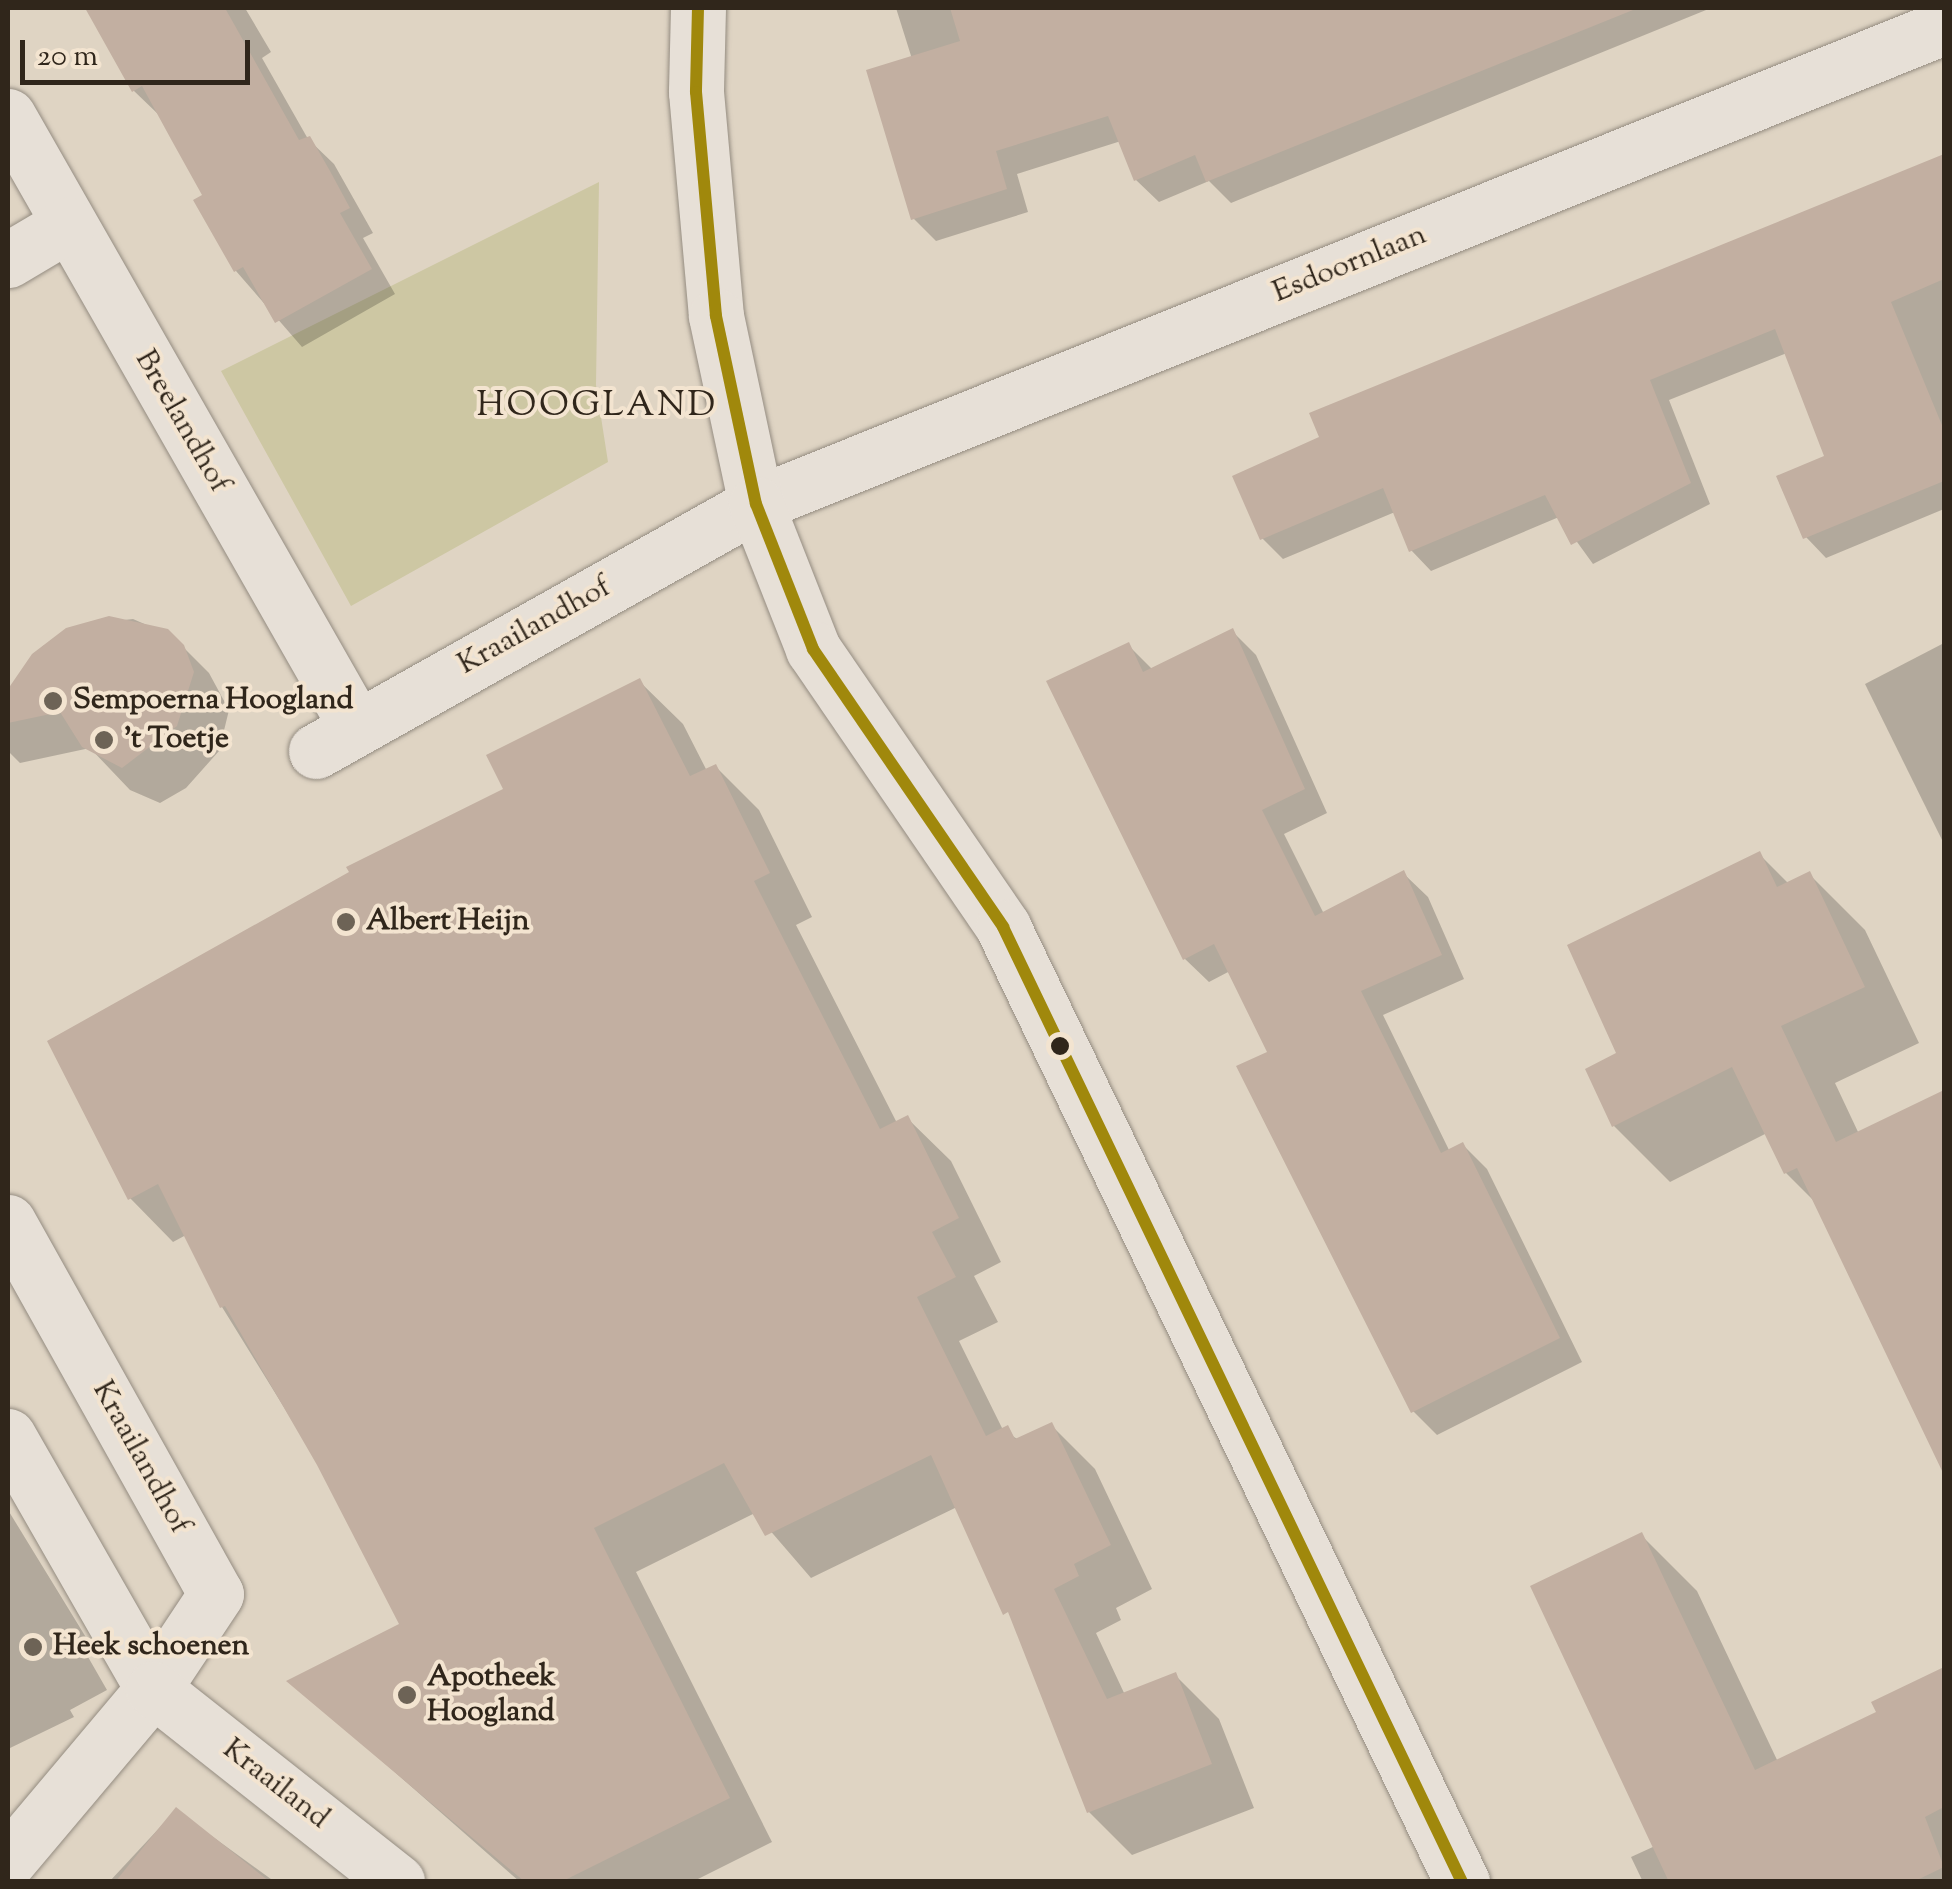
<!DOCTYPE html>
<style>
body{margin:0}
#map{position:relative;width:1952px;height:1889px;overflow:hidden;background:#dfd4c3;font-family:"Sorts Mill Goudy",serif}
div>[style]{position:absolute}
.green>*{inset:0;background:#cdc7a3}
.shadow>*{inset:0;background:#0003}
.building>*{inset:0;background:#c2afa1}
.roads{filter:drop-shadow(0 0 2px #948c81) drop-shadow(0 0 2px #948c81)}
.street>*{height:55px;margin:-27.5px;padding:0 27.5px;transform-origin:27.5px;border-radius:27.5px;background:#e7e0d7}
.secondary>*{height:55px;margin:-27.5px;padding:0 27.5px;transform-origin:27.5px;border-radius:27.5px;background:#e7e0d7}
.bus-1>*{height:12px;margin:-6px;padding:0 6px;transform-origin:6px;border-radius:6px;background:#a0880c}
.dots>*{width:28px;height:28px;translate:-50% -50%;box-sizing:border-box;border:5px solid #f3e4d0;border-radius:50%}
span{translate:-50% -50%;white-space:nowrap;text-align:center;line-height:1.15;-webkit-text-stroke:8px #f3e4d0;paint-order:stroke}
.street-label{font-size:30px;color:#30261b}
.poi-label{font-size:30px;color:#30261b;font-weight:700}
.left{translate:0 -50%;text-align:left}
.quarter-label{font-size:35px;color:#30261b;letter-spacing:2.5px}
.frame{position:absolute;inset:0;border:10px solid #30261b;pointer-events:none}
.scale{position:absolute;left:20px;top:40px;width:230px;height:45px;box-sizing:border-box;border:5px solid #30261b;border-top:0;padding-left:12px;font-size:30px;line-height:35px;white-space:nowrap;color:#30261b;-webkit-text-stroke:8px #f3e4d0;paint-order:stroke}
</style>
<div id="map">
<div class="green">
<i style="clip-path:polygon(599px 182px,596px 385px,608px 462px,351px 606px,221px 371px)"></i>
</div>
<div class="shadow">
<i style="clip-path:polygon(101px 8px,245px 8px,271px 52px,262px 58px,308px 139px,334px 164px,373px 233px,363px 238px,395px 294px,302px 347px,236px 271px,205px 196px,159px 115px,134px 91px)"></i>
<i style="clip-path:polygon(896px 8px,1711px 8px,1231px 203px,1209px 181px,1159px 202px,1136px 180px,1121px 141px,1017px 174px,1028px 212px,936px 241px,914px 219px,912px 59px)"></i>
<i style="clip-path:polygon(1944px 158px,1944px 509px,1826px 558px,1806px 537px,1827px 457px,1787px 353px,1669px 400px,1710px 504px,1593px 564px,1559px 517px,1431px 571px,1411px 550px,1395px 512px,1283px 559px,1262px 538px,1322px 439px,1312px 415px)"></i>
<i style="clip-path:polygon(133px 619px,172px 636px,209px 673px,229px 710px,219px 751px,186px 788px,160px 803px,130px 790px,90px 748px,20px 763px,8px 751px,8px 696px,43px 646px,80px 625px)"></i>
<i style="clip-path:polygon(1232px 631px,1256px 655px,1327px 813px,1284px 834px,1324px 914px,1404px 874px,1428px 897px,1464px 979px,1383px 1015px,1450px 1152px,1463px 1145px,1487px 1169px,1582px 1362px,1437px 1435px,1413px 1411px,1271px 1053px,1230px 971px,1209px 982px,1185px 959px,1128px 645px,1153px 670px)"></i>
<i style="clip-path:polygon(1944px 643px,1944px 844px,1865px 684px)"></i>
<i style="clip-path:polygon(639px 681px,683px 724px,707px 771px,716px 767px,759px 810px,812px 917px,796px 925px,897px 1123px,907px 1118px,951px 1161px,1001px 1262px,974px 1276px,998px 1322px,959px 1341px,1003px 1430px,1019px 1440px,1051px 1425px,1095px 1469px,1152px 1589px,1116px 1608px,1121px 1620px,1096px 1633px,1125px 1695px,1175px 1675px,1219px 1719px,1254px 1808px,1132px 1855px,1089px 1812px,1015px 1624px,957px 1507px,811px 1578px,755px 1513px,636px 1572px,772px 1842px,692px 1882px,520px 1882px,291px 1681px,402px 1625px,319px 1464px,222px 1307px,186px 1235px,173px 1242px,130px 1198px,506px 790px)"></i>
<i style="clip-path:polygon(1759px 854px,1789px 884px,1809px 874px,1865px 930px,1919px 1043px,1835px 1083px,1859px 1134px,1944px 1093px,1944px 1459px,1816px 1203px,1786px 1173px,1767px 1133px,1670px 1182px,1614px 1126px,1619px 1054px)"></i>
<i style="clip-path:polygon(8px 1510px,87px 1639px,80px 1643px,107px 1690px,70px 1710px,74px 1717px,8px 1749px)"></i>
<i style="clip-path:polygon(1641px 1535px,1697px 1591px,1778px 1762px,1880px 1713px,1875px 1703px,1944px 1670px,1944px 1882px,1643px 1882px,1631px 1857px,1655px 1846px)"></i>
<i style="clip-path:polygon(176px 1810px,275px 1882px,109px 1882px)"></i>
</div>
<div class="building">
<i style="clip-path:polygon(85px 8px,225px 8px,299px 140px,310px 136px,330px 171px,350px 208px,340px 213px,372px 269px,275px 323px,243px 267px,234px 272px,193px 200px,202px 195px,172px 141px,142px 86px,132px 92px)"></i>
<i style="clip-path:polygon(950px 8px,1632px 8px,1633px 10px,1206px 182px,1195px 155px,1134px 181px,1108px 116px,996px 151px,1007px 189px,911px 220px,866px 70px,960px 41px)"></i>
<i style="clip-path:polygon(1944px 154px,1944px 279px,1891px 302px,1944px 430px,1944px 481px,1803px 539px,1776px 476px,1824px 456px,1775px 329px,1650px 380px,1691px 483px,1571px 545px,1545px 495px,1409px 552px,1383px 488px,1260px 540px,1232px 476px,1319px 437px,1309px 413px)"></i>
<i style="clip-path:polygon(109px 616px,168px 629px,184px 645px,194px 672px,177px 726px,122px 768px,82px 747px,60px 712px,8px 723px,8px 689px,32px 654px,66px 628px)"></i>
<i style="clip-path:polygon(1233px 628px,1305px 789px,1262px 810px,1315px 916px,1404px 870px,1442px 955px,1361px 991px,1441px 1153px,1463px 1142px,1560px 1338px,1411px 1413px,1236px 1066px,1267px 1052px,1214px 944px,1183px 960px,1046px 681px,1129px 642px,1143px 672px)"></i>
<i style="clip-path:polygon(640px 678px,690px 776px,716px 764px,770px 873px,754px 881px,880px 1129px,908px 1115px,959px 1218px,932px 1232px,956px 1277px,917px 1297px,986px 1436px,1008px 1425px,1015px 1439px,1052px 1422px,1111px 1545px,1074px 1564px,1079px 1576px,1054px 1589px,1107px 1699px,1176px 1672px,1212px 1764px,1087px 1813px,1008px 1612px,1003px 1615px,931px 1455px,765px 1536px,724px 1463px,594px 1528px,730px 1798px,561px 1882px,525px 1882px,286px 1681px,399px 1624px,317px 1465px,225px 1306px,220px 1308px,158px 1184px,128px 1200px,47px 1041px,349px 872px,346px 867px,503px 789px,486px 755px)"></i>
<i style="clip-path:polygon(1760px 851px,1777px 887px,1810px 871px,1865px 987px,1781px 1026px,1836px 1142px,1944px 1090px,1944px 1475px,1797px 1168px,1784px 1174px,1732px 1067px,1612px 1127px,1585px 1069px,1616px 1053px,1567px 945px)"></i>
<i style="clip-path:polygon(1642px 1532px,1755px 1770px,1876px 1712px,1871px 1702px,1944px 1667px,1944px 1807px,1925px 1817px,1944px 1867px,1913px 1882px,1669px 1882px,1530px 1586px)"></i>
<i style="clip-path:polygon(176px 1807px,270px 1882px,115px 1882px)"></i>
</div>
<div class="roads">
<div class="street">
<i style="left:8px;top:116px;width:702px;rotate:60.3deg"></i>
<i style="left:8px;top:260px;width:69px;rotate:-30.7deg"></i>
<i style="left:316px;top:751px;width:505px;rotate:-29.31deg"></i>
<i style="left:756px;top:504px;width:1280px;rotate:-21.88deg"></i>
<i style="left:8px;top:1222px;width:426px;rotate:60.8deg"></i>
<i style="left:216px;top:1594px;width:114px;rotate:123.6deg"></i>
<i style="left:153px;top:1689px;width:225px;rotate:130.1deg"></i>
<i style="left:8px;top:1436px;width:292px;rotate:60.2deg"></i>
<i style="left:153px;top:1689px;width:311px;rotate:38.3deg"></i>
</div>
<div class="secondary">
<i style="left:698px;top:8px;width:84px;rotate:91.4deg"></i>
<i style="left:696px;top:92px;width:225px;rotate:84.9deg"></i>
<i style="left:716px;top:316px;width:192px;rotate:78deg"></i>
<i style="left:756px;top:504px;width:156px;rotate:68.5deg"></i>
<i style="left:813px;top:649px;width:337px;rotate:55.6deg"></i>
<i style="left:1003px;top:927px;width:1060px;rotate:64.33deg"></i>
</div>
</div>
<div class="bus-1">
<i style="left:698px;top:8px;width:84px;rotate:91.4deg"></i>
<i style="left:696px;top:92px;width:225px;rotate:84.9deg"></i>
<i style="left:716px;top:316px;width:192px;rotate:78deg"></i>
<i style="left:756px;top:504px;width:156px;rotate:68.5deg"></i>
<i style="left:813px;top:649px;width:337px;rotate:55.6deg"></i>
<i style="left:1003px;top:927px;width:1060px;rotate:64.33deg"></i>
</div>
<div class="dots">
<i style="left:53px;top:701px;background:#6d6356"></i>
<i style="left:104px;top:740px;background:#6d6356"></i>
<i style="left:346px;top:922px;background:#6d6356"></i>
<i style="left:1060px;top:1046px;background:#30261b"></i>
<i style="left:33px;top:1647px;background:#6d6356"></i>
<i style="left:407px;top:1695px;background:#6d6356"></i>
</div>
<div class="street-label">
<span style="left:1350px;top:265px;rotate:-22deg">Esdoornlaan</span>
<span style="left:181px;top:422px;rotate:60deg">Breelandhof</span>
<span style="left:535px;top:627px;rotate:-29deg">Kraailandhof</span>
<span style="left:140px;top:1458px;rotate:61deg">Kraailandhof</span>
<span style="left:275px;top:1785px;rotate:38deg">Kraailand</span>
</div>
<div class="poi-label">
<span class="left" style="left:73px;top:701px">Sempoerna Hoogland</span>
<span class="left" style="left:124px;top:740px">'t Toetje</span>
<span class="left" style="left:366px;top:922px">Albert Heijn</span>
<span class="left" style="left:53px;top:1647px">Heek schoenen</span>
<span class="left" style="left:427px;top:1695px">Apotheek<br>Hoogland</span>
</div>
<div class="quarter-label">
<span style="left:597px;top:407px">HOOGLAND</span>
</div>
<div class="frame"></div>
<div class="scale">20 m</div>
</div>
